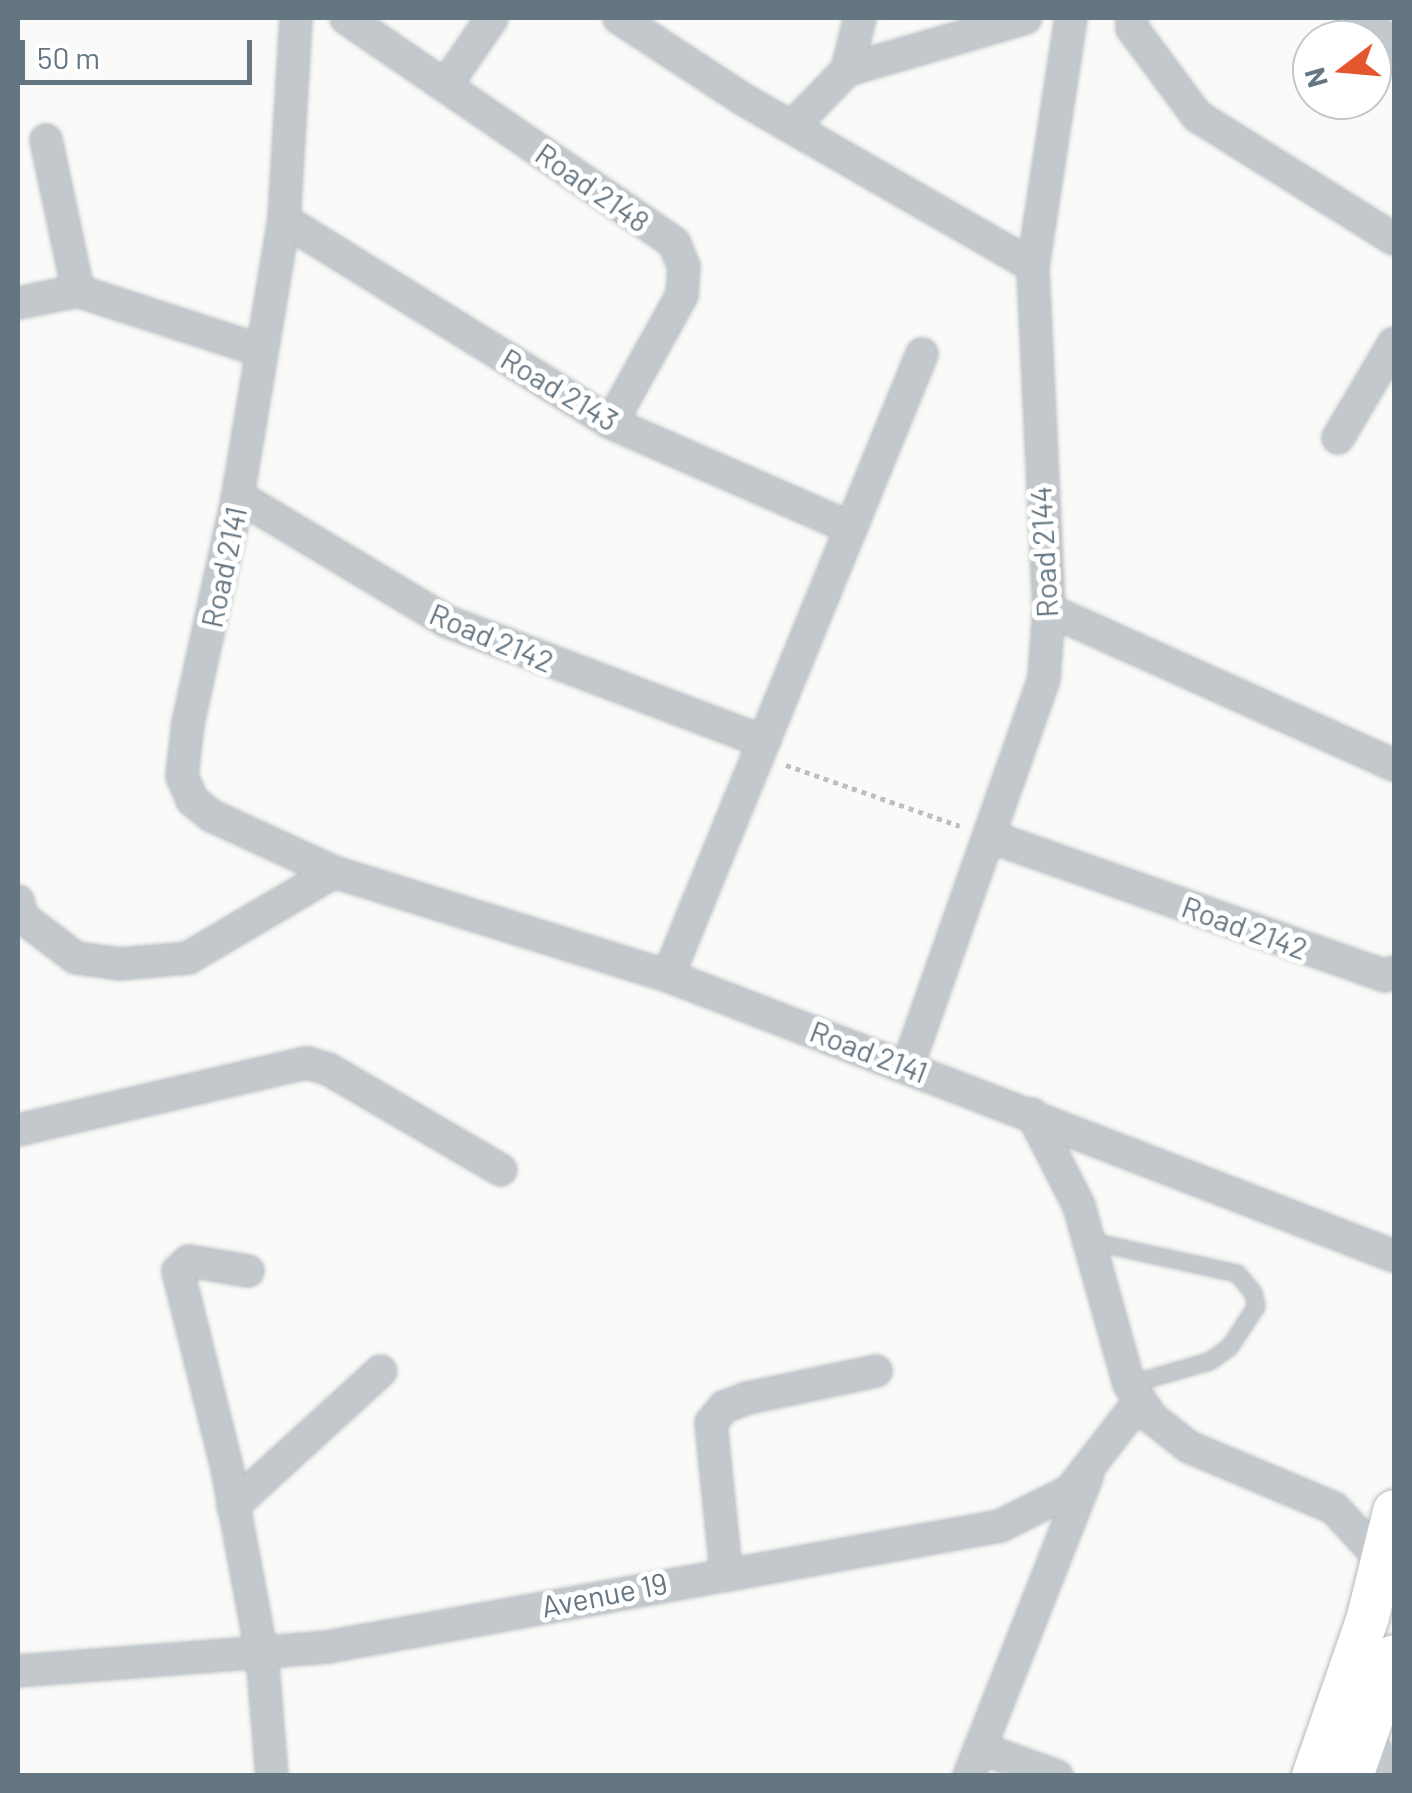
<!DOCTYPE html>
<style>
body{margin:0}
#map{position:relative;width:1412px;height:1793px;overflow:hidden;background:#fafaf8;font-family:Barlow,sans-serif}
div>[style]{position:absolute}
.path>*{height:5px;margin-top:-2.5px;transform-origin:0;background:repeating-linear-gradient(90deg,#bbbfc2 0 5px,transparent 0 10px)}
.roads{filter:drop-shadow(0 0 2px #b3babf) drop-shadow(0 0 2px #b3babf)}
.lane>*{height:15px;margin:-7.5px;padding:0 7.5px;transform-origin:7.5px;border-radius:7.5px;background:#c3c8cc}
.street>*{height:30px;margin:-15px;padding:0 15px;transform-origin:15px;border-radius:15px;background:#c3c8cc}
.secondary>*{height:42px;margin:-21px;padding:0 21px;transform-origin:21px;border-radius:21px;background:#fff}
span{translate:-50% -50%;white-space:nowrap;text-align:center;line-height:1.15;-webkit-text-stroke:10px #fff;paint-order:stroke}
.street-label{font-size:30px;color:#657683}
.frame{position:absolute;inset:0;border:20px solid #657683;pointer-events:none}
.north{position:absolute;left:1292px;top:20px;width:100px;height:100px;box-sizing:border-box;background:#fff;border:2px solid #c1c8cd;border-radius:50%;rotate:254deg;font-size:28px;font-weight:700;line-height:40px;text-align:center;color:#657683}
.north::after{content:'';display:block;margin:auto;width:35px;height:45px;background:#e4572e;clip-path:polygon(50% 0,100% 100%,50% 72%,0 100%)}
.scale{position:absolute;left:20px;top:40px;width:232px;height:45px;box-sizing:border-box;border:5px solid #657683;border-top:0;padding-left:12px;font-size:30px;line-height:35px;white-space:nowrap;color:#657683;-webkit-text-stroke:8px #fff;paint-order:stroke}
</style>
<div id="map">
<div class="path">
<i style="left:786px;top:765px;width:184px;rotate:19.3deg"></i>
</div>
<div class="roads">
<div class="lane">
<i style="left:1091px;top:1241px;width:149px;rotate:12.4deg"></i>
<i style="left:1237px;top:1273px;width:26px;rotate:51deg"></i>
<i style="left:1253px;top:1293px;width:13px;rotate:77deg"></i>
<i style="left:1256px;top:1306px;width:49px;rotate:123.4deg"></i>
<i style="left:1229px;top:1347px;width:24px;rotate:145deg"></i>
<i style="left:1209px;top:1361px;width:83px;rotate:164deg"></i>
</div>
<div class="street">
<i style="left:296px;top:18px;width:202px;rotate:93.4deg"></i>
<i style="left:284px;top:220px;width:280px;rotate:99.5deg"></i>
<i style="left:238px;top:496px;width:232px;rotate:102.4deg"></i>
<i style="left:188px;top:723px;width:53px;rotate:96.5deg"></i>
<i style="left:182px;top:776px;width:26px;rotate:67deg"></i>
<i style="left:192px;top:800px;width:26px;rotate:39deg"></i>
<i style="left:212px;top:816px;width:134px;rotate:24.7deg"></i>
<i style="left:334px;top:872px;width:350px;rotate:17.3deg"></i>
<i style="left:668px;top:976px;width:778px;rotate:21.09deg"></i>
<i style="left:346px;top:18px;width:398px;rotate:34.4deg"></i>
<i style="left:674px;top:243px;width:26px;rotate:67deg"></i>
<i style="left:684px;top:267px;width:28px;rotate:94deg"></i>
<i style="left:682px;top:295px;width:146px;rotate:119deg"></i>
<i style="left:619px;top:18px;width:152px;rotate:33.2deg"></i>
<i style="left:746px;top:101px;width:331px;rotate:29.9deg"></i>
<i style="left:1132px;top:18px;width:10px;rotate:90deg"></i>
<i style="left:1132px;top:28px;width:109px;rotate:53.5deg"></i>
<i style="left:1197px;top:116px;width:232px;rotate:32deg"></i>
<i style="left:1364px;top:18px;width:42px;rotate:44deg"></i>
<i style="left:847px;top:70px;width:186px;rotate:-16.2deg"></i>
<i style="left:446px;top:85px;width:81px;rotate:-55.5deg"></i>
<i style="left:792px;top:127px;width:79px;rotate:-46deg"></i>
<i style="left:847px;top:70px;width:54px;rotate:-76deg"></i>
<i style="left:46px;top:140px;width:154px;rotate:78deg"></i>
<i style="left:284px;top:220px;width:385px;rotate:31.8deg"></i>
<i style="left:611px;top:423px;width:262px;rotate:23.6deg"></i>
<i style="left:18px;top:303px;width:61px;rotate:-11.3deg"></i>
<i style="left:78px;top:291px;width:191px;rotate:18deg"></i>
<i style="left:1338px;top:438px;width:110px;rotate:-59.5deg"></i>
<i style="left:238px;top:496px;width:243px;rotate:31deg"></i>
<i style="left:446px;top:621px;width:340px;rotate:20.8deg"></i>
<i style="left:1049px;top:610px;width:378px;rotate:24.2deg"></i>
<i style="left:991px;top:837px;width:418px;rotate:19.4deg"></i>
<i style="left:1385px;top:976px;width:10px;rotate:-24deg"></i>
<i style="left:18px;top:901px;width:16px;rotate:76deg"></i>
<i style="left:22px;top:917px;width:68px;rotate:37.2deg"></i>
<i style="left:76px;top:958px;width:44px;rotate:7.8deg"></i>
<i style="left:120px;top:964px;width:68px;rotate:-5deg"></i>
<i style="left:188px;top:958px;width:169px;rotate:-30.5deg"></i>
<i style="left:668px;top:976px;width:672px;rotate:-67.79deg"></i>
<i style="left:908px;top:1065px;width:410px;rotate:-70.6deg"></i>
<i style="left:1044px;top:678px;width:68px;rotate:-85.8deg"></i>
<i style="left:1049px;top:610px;width:344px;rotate:-92.7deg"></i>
<i style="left:1033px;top:266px;width:251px;rotate:-81.3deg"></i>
<i style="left:1032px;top:1114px;width:103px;rotate:62.9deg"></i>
<i style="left:1079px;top:1206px;width:185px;rotate:74.3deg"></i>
<i style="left:1129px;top:1384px;width:41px;rotate:55.9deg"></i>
<i style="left:1152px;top:1418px;width:47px;rotate:38.1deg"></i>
<i style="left:1189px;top:1447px;width:157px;rotate:22.8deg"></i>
<i style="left:1334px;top:1508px;width:71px;rotate:47.3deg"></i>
<i style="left:18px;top:1130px;width:297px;rotate:-13.1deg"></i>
<i style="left:307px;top:1063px;width:22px;rotate:16deg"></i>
<i style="left:328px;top:1069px;width:200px;rotate:30.3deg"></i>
<i style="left:248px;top:1271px;width:60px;rotate:-170.4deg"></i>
<i style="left:189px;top:1261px;width:15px;rotate:138deg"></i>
<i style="left:178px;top:1271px;width:198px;rotate:76deg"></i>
<i style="left:226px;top:1463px;width:195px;rotate:79.4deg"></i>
<i style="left:262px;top:1655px;width:121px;rotate:85.3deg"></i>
<i style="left:233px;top:1506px;width:200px;rotate:-42.4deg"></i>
<i style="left:726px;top:1571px;width:149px;rotate:-95.8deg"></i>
<i style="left:711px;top:1423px;width:21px;rotate:-51deg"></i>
<i style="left:724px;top:1407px;width:26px;rotate:-21deg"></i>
<i style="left:748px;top:1398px;width:131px;rotate:-11.9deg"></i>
<i style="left:18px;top:1671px;width:310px;rotate:-4.4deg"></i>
<i style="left:327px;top:1647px;width:684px;rotate:-10.19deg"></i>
<i style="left:1000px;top:1526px;width:78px;rotate:-26.6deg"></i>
<i style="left:1070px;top:1491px;width:113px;rotate:-52.2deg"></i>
<i style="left:1369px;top:1739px;width:44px;rotate:58.1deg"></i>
<i style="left:980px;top:1748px;width:82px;rotate:20deg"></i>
<i style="left:969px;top:1776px;width:322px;rotate:-68.5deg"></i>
</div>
<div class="secondary">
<i style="left:1313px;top:1776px;width:168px;rotate:-70.9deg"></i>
<i style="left:1368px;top:1617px;width:109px;rotate:-76.2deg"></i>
<i style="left:1352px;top:1776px;width:127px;rotate:-70.7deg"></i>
</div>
</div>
<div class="street-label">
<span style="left:593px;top:187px;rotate:35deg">Road 2148</span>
<span style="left:560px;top:389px;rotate:31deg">Road 2143</span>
<span style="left:1043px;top:552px;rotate:-93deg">Road 2144</span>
<span style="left:223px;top:567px;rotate:-78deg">Road 2141</span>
<span style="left:492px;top:637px;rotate:23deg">Road 2142</span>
<span style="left:1245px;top:927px;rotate:20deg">Road 2142</span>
<span style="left:869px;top:1051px;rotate:21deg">Road 2141</span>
<span style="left:604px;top:1594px;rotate:-11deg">Avenue 19</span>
</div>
<div class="frame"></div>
<div class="north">N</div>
<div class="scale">50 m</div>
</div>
